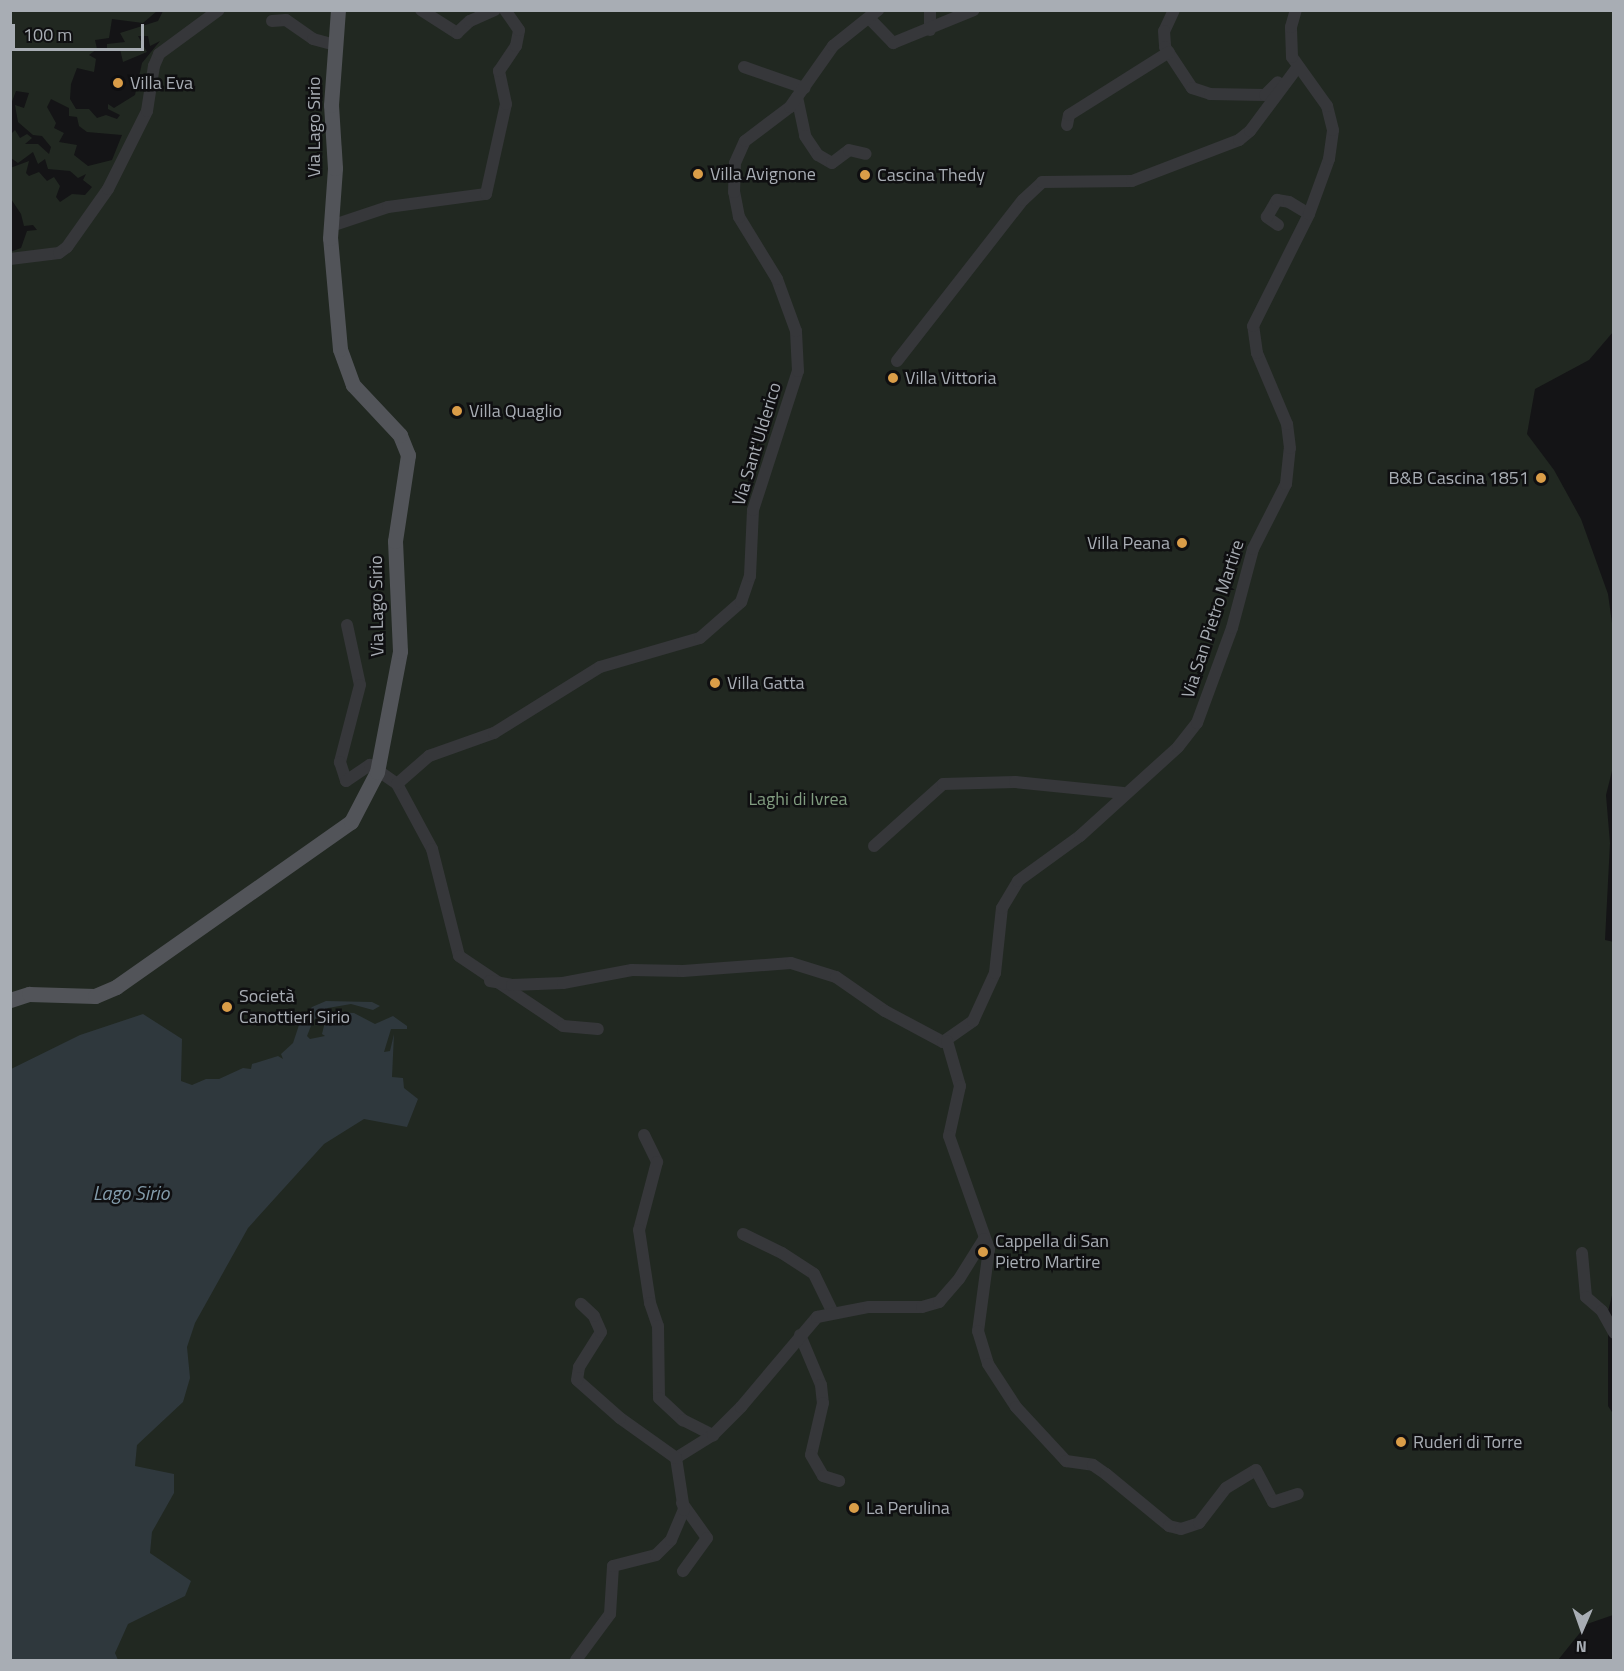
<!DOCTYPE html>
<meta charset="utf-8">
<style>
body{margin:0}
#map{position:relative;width:1624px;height:1671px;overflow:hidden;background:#141416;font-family:"Titillium Web",sans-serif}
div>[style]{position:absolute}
.green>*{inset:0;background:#212821}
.water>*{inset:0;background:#2f383d}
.minor>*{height:12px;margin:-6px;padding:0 6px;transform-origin:6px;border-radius:6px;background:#36373a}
.major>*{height:15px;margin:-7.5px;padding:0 7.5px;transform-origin:7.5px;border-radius:7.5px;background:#525459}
.dots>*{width:16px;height:16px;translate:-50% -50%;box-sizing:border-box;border:3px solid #0f0f11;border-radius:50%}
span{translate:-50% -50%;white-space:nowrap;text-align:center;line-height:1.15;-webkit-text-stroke:5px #0f0f11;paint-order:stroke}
.poi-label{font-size:18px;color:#a8adb4}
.left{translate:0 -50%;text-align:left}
.right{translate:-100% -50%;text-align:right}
.street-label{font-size:18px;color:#a8adb4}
.park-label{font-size:18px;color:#829d81}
.water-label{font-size:20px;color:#839cab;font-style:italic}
.frame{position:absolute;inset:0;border:12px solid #a8adb4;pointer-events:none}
.north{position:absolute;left:1552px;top:1599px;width:60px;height:60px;-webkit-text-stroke:4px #0f0f11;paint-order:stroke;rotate:182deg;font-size:16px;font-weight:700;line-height:24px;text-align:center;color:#a8adb4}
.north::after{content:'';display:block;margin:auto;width:21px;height:27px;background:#a8adb4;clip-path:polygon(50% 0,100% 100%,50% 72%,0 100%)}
.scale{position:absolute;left:12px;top:24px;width:132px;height:27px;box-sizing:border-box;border:3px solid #a8adb4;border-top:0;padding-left:8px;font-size:18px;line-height:21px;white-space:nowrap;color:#a8adb4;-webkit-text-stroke:4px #0f0f11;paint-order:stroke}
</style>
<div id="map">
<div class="green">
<i style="clip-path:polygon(evenodd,11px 11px,157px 11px,143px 23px,112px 19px,109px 38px,95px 40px,97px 49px,89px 55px,96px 59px,94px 72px,77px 68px,71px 84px,70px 99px,76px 109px,89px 109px,97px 118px,106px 115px,117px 119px,120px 115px,108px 109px,108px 104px,114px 108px,135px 95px,142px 63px,160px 41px,150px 46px,148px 36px,138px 36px,147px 52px,123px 62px,120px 49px,107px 51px,107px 44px,125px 42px,120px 33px,158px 21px,163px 11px,1613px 11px,1613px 332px,1589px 360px,1535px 389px,1527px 434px,1554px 470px,1581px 519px,1608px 594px,1613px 630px,1614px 763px,1606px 795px,1610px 843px,1605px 940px,1614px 942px,1614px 1287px,1608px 1312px,1608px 1406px,1614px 1415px,1613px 1615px,1587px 1624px,1558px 1660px,11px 1660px,10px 252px,21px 248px,27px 231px,37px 230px,33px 225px,24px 226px,21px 214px,11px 199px,10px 168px,29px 161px,26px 173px,29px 176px,39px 172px,47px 181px,54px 177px,60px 186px,56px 197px,60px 202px,72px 194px,85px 195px,92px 187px,83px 180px,86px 174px,78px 178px,70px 171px,48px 169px,45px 159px,38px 164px,33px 152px,18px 163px,11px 158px,11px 134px,15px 130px,20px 138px,27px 134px,32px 138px,25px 144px,38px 144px,49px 154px,51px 147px,42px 136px,33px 135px,18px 122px,15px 105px,24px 108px,29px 93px,16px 91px,11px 104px,11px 11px,51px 99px,69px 108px,69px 116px,77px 117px,79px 126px,87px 132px,122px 135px,112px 160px,88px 166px,74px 155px,77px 145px,59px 142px,64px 133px,54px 128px,56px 123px,47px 107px,51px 99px)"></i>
</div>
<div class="water">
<i style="clip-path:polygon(326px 1001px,372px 1002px,380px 1006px,373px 1010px,351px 1004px,328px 1008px,313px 1021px,307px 1036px,310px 1039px,325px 1036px,322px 1034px,327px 1014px,336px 1012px,354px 1013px,375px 1024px,393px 1016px,407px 1026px,407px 1029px,391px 1029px,384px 1052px,390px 1051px,394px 1034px,392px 1077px,403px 1078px,404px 1088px,418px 1099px,407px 1127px,364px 1119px,324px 1144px,248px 1228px,195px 1323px,187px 1347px,190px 1378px,183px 1402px,137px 1445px,135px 1466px,174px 1474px,174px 1493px,152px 1532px,150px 1553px,191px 1581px,185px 1596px,128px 1624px,115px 1653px,118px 1660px,11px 1660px,11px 1069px,80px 1035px,143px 1014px,182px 1039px,181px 1081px,192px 1085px,206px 1079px,219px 1079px,243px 1068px,251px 1069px,252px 1064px,278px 1056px,283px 1059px,281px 1054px,293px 1043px,301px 1019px,312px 1007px)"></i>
</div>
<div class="minor">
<i style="left:421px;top:10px;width:43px;rotate:32.6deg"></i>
<i style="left:457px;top:33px;width:18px;rotate:-43deg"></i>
<i style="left:470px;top:21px;width:27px;rotate:-24deg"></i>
<i style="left:930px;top:10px;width:20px;rotate:90deg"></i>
<i style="left:1174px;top:10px;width:23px;rotate:115deg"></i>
<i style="left:1164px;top:31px;width:16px;rotate:86deg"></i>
<i style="left:1165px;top:47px;width:49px;rotate:56.6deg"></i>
<i style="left:1192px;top:88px;width:19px;rotate:18deg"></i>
<i style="left:1210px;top:94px;width:55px;rotate:1deg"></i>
<i style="left:1265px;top:95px;width:18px;rotate:-45deg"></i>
<i style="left:869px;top:18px;width:35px;rotate:46deg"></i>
<i style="left:893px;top:43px;width:87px;rotate:-22.2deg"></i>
<i style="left:272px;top:21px;width:14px;rotate:-4deg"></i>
<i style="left:286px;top:20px;width:33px;rotate:35deg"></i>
<i style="left:313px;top:39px;width:24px;rotate:15deg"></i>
<i style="left:744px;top:67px;width:64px;rotate:19.3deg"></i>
<i style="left:797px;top:97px;width:40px;rotate:78deg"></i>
<i style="left:805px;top:136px;width:23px;rotate:56deg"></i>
<i style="left:818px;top:155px;width:16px;rotate:30deg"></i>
<i style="left:832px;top:163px;width:21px;rotate:-37deg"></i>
<i style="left:849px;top:150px;width:17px;rotate:13deg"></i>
<i style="left:1067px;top:125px;width:10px;rotate:-79deg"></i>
<i style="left:1069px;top:115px;width:118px;rotate:-32.2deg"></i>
<i style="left:1278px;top:225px;width:14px;rotate:-144deg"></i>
<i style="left:1267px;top:217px;width:20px;rotate:-60deg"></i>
<i style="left:1277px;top:200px;width:12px;rotate:9deg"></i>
<i style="left:1289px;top:202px;width:23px;rotate:31deg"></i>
<i style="left:331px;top:226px;width:60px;rotate:-18.4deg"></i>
<i style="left:388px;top:207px;width:99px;rotate:-7.6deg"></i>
<i style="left:486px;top:194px;width:92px;rotate:-77.5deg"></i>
<i style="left:506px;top:104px;width:34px;rotate:-102deg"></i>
<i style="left:499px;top:71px;width:30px;rotate:-56deg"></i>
<i style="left:516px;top:46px;width:16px;rotate:-79deg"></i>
<i style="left:519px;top:30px;width:24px;rotate:-125deg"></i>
<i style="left:10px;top:259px;width:49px;rotate:-7deg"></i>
<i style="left:59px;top:253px;width:10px;rotate:-37deg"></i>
<i style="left:67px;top:247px;width:71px;rotate:-54.7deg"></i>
<i style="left:108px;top:189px;width:87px;rotate:-63.4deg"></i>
<i style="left:147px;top:111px;width:46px;rotate:-81.2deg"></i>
<i style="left:154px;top:66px;width:13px;rotate:-67deg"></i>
<i style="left:159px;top:54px;width:74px;rotate:-36.3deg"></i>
<i style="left:897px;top:361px;width:204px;rotate:-52deg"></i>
<i style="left:1023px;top:200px;width:26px;rotate:-43deg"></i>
<i style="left:1042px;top:182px;width:90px;rotate:-0.6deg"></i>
<i style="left:1132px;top:181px;width:115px;rotate:-21deg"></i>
<i style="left:1239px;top:140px;width:14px;rotate:-39deg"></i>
<i style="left:1250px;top:131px;width:79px;rotate:-53.3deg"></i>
<i style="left:347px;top:625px;width:61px;rotate:77.8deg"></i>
<i style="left:360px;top:685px;width:80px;rotate:104.6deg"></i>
<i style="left:340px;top:762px;width:20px;rotate:72deg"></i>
<i style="left:346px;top:781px;width:29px;rotate:-34deg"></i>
<i style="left:370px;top:765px;width:33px;rotate:35deg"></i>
<i style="left:397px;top:784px;width:74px;rotate:61.7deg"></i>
<i style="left:432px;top:849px;width:110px;rotate:75.8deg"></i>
<i style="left:459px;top:956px;width:125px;rotate:33.9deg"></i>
<i style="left:563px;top:1026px;width:35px;rotate:5deg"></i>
<i style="left:397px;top:784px;width:43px;rotate:-41.2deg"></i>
<i style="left:429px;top:756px;width:69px;rotate:-19.5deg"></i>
<i style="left:494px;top:733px;width:125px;rotate:-31.9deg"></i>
<i style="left:600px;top:667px;width:104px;rotate:-16.2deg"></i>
<i style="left:700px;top:638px;width:55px;rotate:-41.3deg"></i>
<i style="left:741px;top:602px;width:28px;rotate:-71deg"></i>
<i style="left:750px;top:576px;width:66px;rotate:-87.4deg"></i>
<i style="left:753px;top:510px;width:146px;rotate:-72.1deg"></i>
<i style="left:798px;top:371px;width:40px;rotate:-92.9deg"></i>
<i style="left:796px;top:331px;width:55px;rotate:-110.1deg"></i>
<i style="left:777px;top:279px;width:73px;rotate:-121.5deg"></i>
<i style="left:739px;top:217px;width:25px;rotate:-101deg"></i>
<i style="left:734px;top:192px;width:29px;rotate:-88deg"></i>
<i style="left:735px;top:163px;width:24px;rotate:-66deg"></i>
<i style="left:745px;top:141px;width:56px;rotate:-37.1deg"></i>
<i style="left:790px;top:107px;width:75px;rotate:-54.8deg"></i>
<i style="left:833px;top:46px;width:58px;rotate:-38.7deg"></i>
<i style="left:874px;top:846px;width:93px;rotate:-41.9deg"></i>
<i style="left:943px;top:784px;width:72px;rotate:-1.6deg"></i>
<i style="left:1015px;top:782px;width:109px;rotate:5.8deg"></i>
<i style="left:490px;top:981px;width:22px;rotate:10deg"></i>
<i style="left:512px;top:985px;width:51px;rotate:-2.2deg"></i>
<i style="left:563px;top:983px;width:70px;rotate:-10.7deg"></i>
<i style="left:632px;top:970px;width:51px;rotate:1.1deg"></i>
<i style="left:683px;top:971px;width:108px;rotate:-4.2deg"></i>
<i style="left:791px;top:963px;width:47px;rotate:17.3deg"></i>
<i style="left:836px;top:977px;width:60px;rotate:34.8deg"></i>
<i style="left:885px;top:1011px;width:66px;rotate:28.1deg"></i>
<i style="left:943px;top:1042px;width:37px;rotate:-35deg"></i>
<i style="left:973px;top:1021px;width:53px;rotate:-65.4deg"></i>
<i style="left:995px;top:973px;width:65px;rotate:-83.9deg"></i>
<i style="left:1002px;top:908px;width:31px;rotate:-59deg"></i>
<i style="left:1018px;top:881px;width:77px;rotate:-36deg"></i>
<i style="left:1080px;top:836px;width:132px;rotate:-42.2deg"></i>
<i style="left:1178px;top:747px;width:31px;rotate:-52deg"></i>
<i style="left:1197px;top:723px;width:101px;rotate:-69.8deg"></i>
<i style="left:1232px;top:628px;width:82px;rotate:-75.1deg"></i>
<i style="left:1253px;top:549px;width:73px;rotate:-63.1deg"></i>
<i style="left:1286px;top:484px;width:36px;rotate:-84deg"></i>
<i style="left:1290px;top:448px;width:24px;rotate:-97deg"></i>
<i style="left:1287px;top:424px;width:77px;rotate:-112.9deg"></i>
<i style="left:1257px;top:353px;width:27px;rotate:-98deg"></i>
<i style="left:1253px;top:326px;width:125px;rotate:-63.4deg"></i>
<i style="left:1309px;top:214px;width:59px;rotate:-70deg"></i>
<i style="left:1329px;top:159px;width:29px;rotate:-82deg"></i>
<i style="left:1333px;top:130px;width:25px;rotate:-104deg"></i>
<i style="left:1327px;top:106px;width:60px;rotate:-125.5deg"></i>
<i style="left:1292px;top:57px;width:30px;rotate:-92deg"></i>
<i style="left:1291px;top:27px;width:18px;rotate:-74deg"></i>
<i style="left:947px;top:1041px;width:47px;rotate:73.9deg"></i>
<i style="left:960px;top:1086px;width:51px;rotate:102.4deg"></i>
<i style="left:949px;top:1136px;width:120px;rotate:70.5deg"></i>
<i style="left:989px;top:1249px;width:83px;rotate:97.6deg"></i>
<i style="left:978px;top:1331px;width:34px;rotate:73deg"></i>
<i style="left:988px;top:1364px;width:51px;rotate:56.9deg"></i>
<i style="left:1016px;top:1407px;width:74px;rotate:47.2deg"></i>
<i style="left:1066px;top:1461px;width:27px;rotate:8deg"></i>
<i style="left:1093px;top:1465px;width:16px;rotate:35deg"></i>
<i style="left:1106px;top:1474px;width:82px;rotate:39.5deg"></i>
<i style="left:1169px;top:1526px;width:12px;rotate:14deg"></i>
<i style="left:1181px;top:1529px;width:19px;rotate:-18deg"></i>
<i style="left:1199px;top:1523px;width:44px;rotate:-52.4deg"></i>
<i style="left:1226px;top:1488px;width:35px;rotate:-31deg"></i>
<i style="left:1256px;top:1470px;width:36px;rotate:62deg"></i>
<i style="left:1273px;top:1502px;width:26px;rotate:-18deg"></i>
<i style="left:644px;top:1135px;width:30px;rotate:64deg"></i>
<i style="left:657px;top:1162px;width:70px;rotate:104.8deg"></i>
<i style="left:639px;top:1230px;width:74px;rotate:81.4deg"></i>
<i style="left:650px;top:1303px;width:24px;rotate:71deg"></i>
<i style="left:658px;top:1326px;width:72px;rotate:89.2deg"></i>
<i style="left:659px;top:1398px;width:33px;rotate:43deg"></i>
<i style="left:683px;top:1420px;width:34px;rotate:27deg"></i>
<i style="left:743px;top:1234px;width:43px;rotate:26deg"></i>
<i style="left:782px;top:1253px;width:38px;rotate:33deg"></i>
<i style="left:814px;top:1274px;width:43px;rotate:64deg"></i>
<i style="left:1582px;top:1253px;width:44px;rotate:84.8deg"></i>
<i style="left:1586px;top:1297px;width:21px;rotate:41deg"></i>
<i style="left:1602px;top:1311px;width:25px;rotate:61deg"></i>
<i style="left:800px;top:1335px;width:54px;rotate:67.2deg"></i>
<i style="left:821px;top:1385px;width:18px;rotate:84deg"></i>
<i style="left:823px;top:1403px;width:53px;rotate:103deg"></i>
<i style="left:811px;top:1455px;width:24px;rotate:60deg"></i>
<i style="left:823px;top:1476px;width:17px;rotate:17deg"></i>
<i style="left:676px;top:1458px;width:44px;rotate:-31.9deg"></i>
<i style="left:713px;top:1435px;width:40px;rotate:-45deg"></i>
<i style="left:741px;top:1407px;width:118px;rotate:-49.8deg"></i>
<i style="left:817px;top:1317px;width:53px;rotate:-10.9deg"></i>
<i style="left:869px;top:1307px;width:53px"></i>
<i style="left:922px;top:1307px;width:18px;rotate:-16deg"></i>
<i style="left:939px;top:1302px;width:30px;rotate:-49deg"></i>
<i style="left:959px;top:1279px;width:47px;rotate:-58deg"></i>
<i style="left:682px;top:1503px;width:43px;rotate:54.5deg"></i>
<i style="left:707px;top:1538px;width:41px;rotate:126deg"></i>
<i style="left:576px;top:1660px;width:57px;rotate:-53.5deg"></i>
<i style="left:610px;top:1614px;width:48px;rotate:-86.4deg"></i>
<i style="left:613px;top:1566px;width:44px;rotate:-14.3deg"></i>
<i style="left:656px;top:1555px;width:21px;rotate:-45deg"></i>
<i style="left:671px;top:1540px;width:33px;rotate:-67deg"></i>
<i style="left:684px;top:1510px;width:53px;rotate:-98.7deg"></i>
<i style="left:676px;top:1458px;width:69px;rotate:-144.5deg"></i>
<i style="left:620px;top:1418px;width:57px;rotate:-138.5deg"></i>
<i style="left:577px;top:1380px;width:13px;rotate:-81deg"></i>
<i style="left:579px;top:1367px;width:41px;rotate:-57.8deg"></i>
<i style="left:601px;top:1332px;width:17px;rotate:-114deg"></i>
<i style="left:594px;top:1316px;width:18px;rotate:-137deg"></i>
</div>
<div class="major">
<i style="left:10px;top:1000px;width:20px;rotate:-18deg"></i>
<i style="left:29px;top:994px;width:66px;rotate:1.7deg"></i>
<i style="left:95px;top:996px;width:23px;rotate:-23deg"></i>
<i style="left:116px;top:987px;width:287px;rotate:-35.1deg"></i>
<i style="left:351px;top:822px;width:56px;rotate:-62.5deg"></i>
<i style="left:377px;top:772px;width:123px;rotate:-79.2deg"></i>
<i style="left:400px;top:651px;width:110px;rotate:-92.6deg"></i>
<i style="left:395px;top:541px;width:87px;rotate:-81.4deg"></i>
<i style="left:408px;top:455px;width:22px;rotate:-112deg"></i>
<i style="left:400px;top:435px;width:69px;rotate:-133.2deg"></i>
<i style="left:353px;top:385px;width:38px;rotate:-110deg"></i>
<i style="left:340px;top:349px;width:111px;rotate:-95.1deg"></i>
<i style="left:330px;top:238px;width:70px;rotate:-85.9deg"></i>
<i style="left:335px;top:168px;width:63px;rotate:-93.6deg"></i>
<i style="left:331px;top:105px;width:95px;rotate:-85.8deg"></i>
</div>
<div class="dots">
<i style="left:118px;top:83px;background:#da9d48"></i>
<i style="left:698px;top:174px;background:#da9d48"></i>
<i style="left:865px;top:175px;background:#da9d48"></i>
<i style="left:893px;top:378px;background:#da9d48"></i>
<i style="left:457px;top:411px;background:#da9d48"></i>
<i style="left:1541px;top:478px;background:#da9d48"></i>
<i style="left:1182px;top:543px;background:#da9d48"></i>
<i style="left:715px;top:683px;background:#da9d48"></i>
<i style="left:227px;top:1007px;background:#da9d48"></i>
<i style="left:983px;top:1252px;background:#da9d48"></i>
<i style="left:1401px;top:1442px;background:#da9d48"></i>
<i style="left:854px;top:1508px;background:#da9d48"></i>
</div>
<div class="poi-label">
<span class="left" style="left:130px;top:83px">Villa Eva</span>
<span class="left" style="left:710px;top:174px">Villa Avignone</span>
<span class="left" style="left:877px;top:175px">Cascina Thedy</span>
<span class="left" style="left:905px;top:378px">Villa Vittoria</span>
<span class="left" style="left:469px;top:411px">Villa Quaglio</span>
<span class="right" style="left:1529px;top:478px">B&amp;B Cascina 1851</span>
<span class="right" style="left:1170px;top:543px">Villa Peana</span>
<span class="left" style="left:727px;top:683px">Villa Gatta</span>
<span class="left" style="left:239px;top:1007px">Società<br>Canottieri Sirio</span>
<span class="left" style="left:995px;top:1252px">Cappella di San<br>Pietro Martire</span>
<span class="left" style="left:1413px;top:1442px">Ruderi di Torre</span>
<span class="left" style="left:866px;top:1508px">La Perulina</span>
</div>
<div class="street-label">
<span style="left:314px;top:127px;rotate:-90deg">Via Lago Sirio</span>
<span style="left:757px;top:444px;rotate:-73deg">Via Sant'Ulderico</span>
<span style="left:377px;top:606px;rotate:-91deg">Via Lago Sirio</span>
<span style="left:1213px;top:619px;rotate:-72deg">Via San Pietro Martire</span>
</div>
<div class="park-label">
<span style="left:798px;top:799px">Laghi di Ivrea</span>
</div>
<div class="water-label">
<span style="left:131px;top:1192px">Lago Sirio</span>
</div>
<div class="frame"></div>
<div class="north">N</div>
<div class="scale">100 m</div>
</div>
